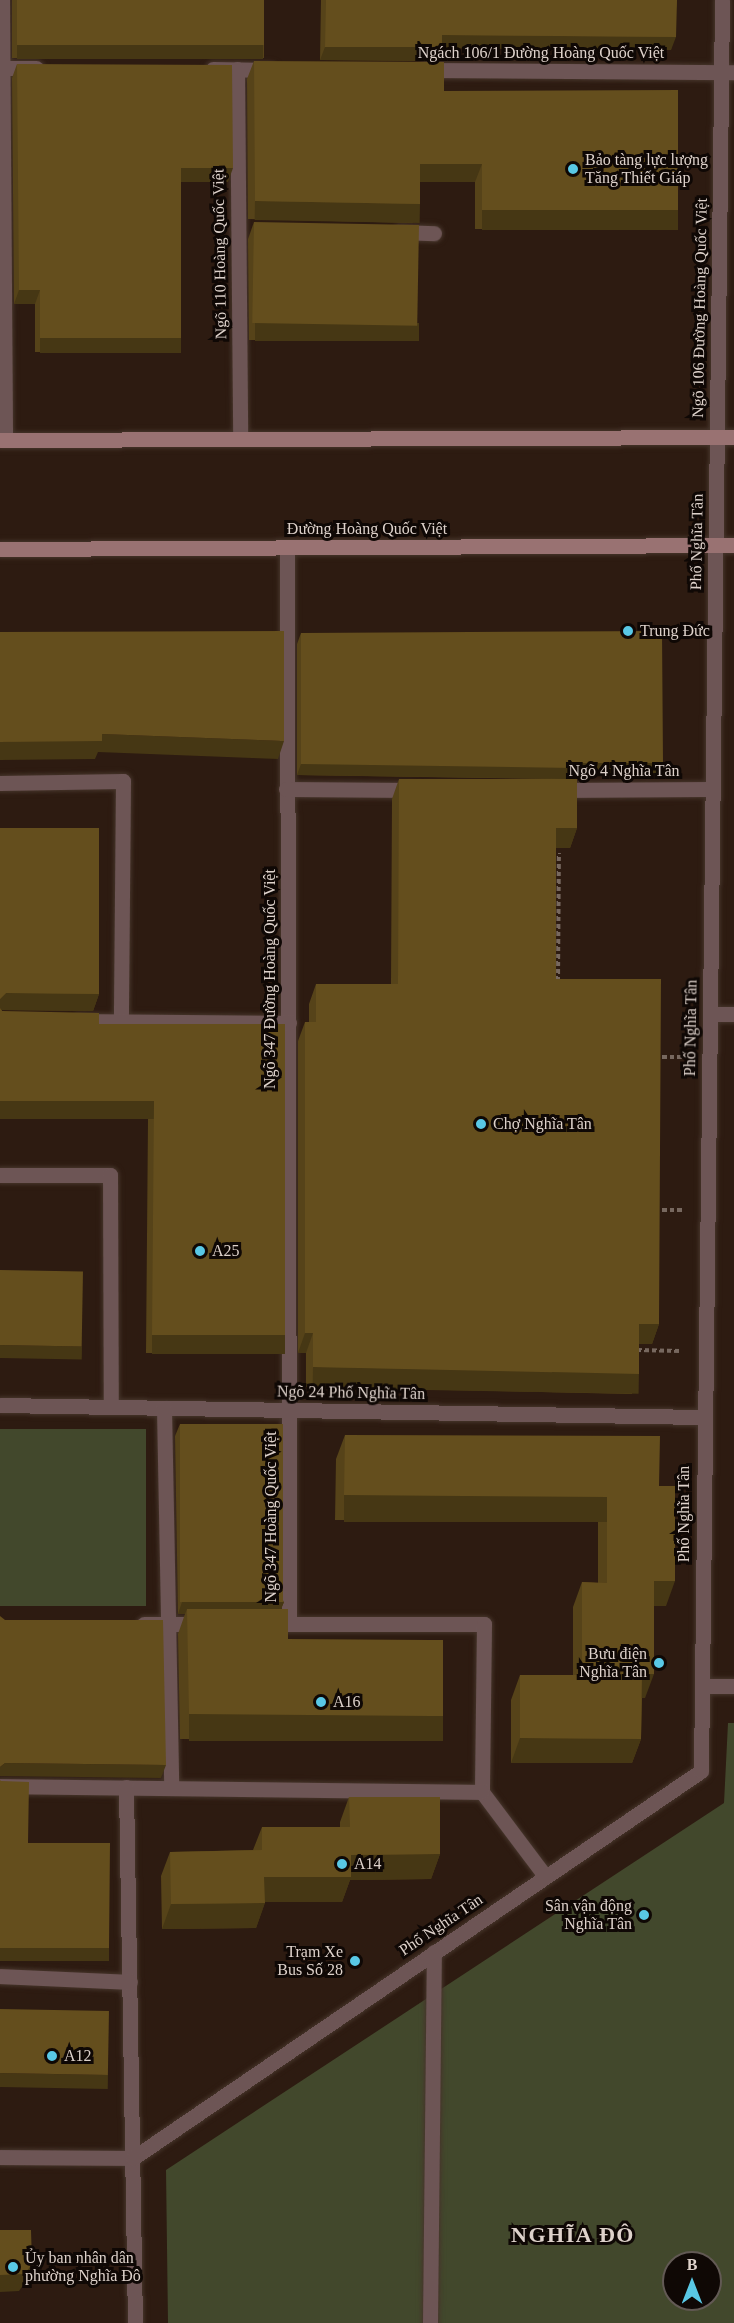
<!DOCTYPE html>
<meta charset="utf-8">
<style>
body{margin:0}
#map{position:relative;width:734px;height:2323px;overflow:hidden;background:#2d1b11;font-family:"Times New Roman",serif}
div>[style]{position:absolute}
.green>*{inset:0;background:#42482c;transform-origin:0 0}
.path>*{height:4px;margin-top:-2px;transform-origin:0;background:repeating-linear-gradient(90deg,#77685f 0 4.5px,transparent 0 7.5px)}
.roads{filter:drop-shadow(0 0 2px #46352b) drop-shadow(0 0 2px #46352b)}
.lane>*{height:15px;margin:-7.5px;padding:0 7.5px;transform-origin:7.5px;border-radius:7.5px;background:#6d5555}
.street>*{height:15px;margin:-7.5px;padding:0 7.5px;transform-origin:7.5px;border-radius:7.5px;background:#6d5555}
.secondary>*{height:15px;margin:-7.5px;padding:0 7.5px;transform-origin:7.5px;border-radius:7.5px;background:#997272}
.wall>*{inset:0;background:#564319;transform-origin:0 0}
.shaded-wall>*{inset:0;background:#463714;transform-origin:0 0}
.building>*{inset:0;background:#644e1d;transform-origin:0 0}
.dots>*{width:16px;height:16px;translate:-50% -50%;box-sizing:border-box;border:3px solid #0f0805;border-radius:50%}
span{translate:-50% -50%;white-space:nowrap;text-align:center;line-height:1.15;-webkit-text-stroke:6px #0f0805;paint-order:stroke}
.street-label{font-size:16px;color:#ded2cb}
.poi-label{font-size:16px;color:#ded2cb}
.left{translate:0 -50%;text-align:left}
.right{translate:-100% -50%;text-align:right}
.district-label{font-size:22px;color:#ded2cb;font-weight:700;letter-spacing:1.5px}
.north{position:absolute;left:662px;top:2251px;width:60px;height:60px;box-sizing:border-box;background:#0f0805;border:2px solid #625954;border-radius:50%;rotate:0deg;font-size:16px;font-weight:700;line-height:24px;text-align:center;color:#ded2cb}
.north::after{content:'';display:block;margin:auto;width:21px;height:27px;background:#59c8e5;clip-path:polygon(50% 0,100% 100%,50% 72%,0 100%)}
</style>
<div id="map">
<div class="green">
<i style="left:0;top:1429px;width:146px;height:177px"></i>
<i style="clip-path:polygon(evenodd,728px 1723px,734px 1723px,734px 2323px,168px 2323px,166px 2170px,724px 1803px,728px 1723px,674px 2263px,710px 2263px,710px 2299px,674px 2299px,674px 2263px)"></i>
</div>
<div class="path">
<i style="left:558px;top:981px;width:128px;rotate:-89.6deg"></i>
<i style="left:655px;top:1057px;width:29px"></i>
<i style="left:655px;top:1210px;width:28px"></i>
<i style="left:637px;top:1350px;width:43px;rotate:1.3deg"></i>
</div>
<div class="roads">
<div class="lane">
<i style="left:2px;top:0;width:440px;rotate:89.6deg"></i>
<i style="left:0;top:68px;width:36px"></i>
<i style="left:213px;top:69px;width:57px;rotate:1deg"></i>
<i style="left:237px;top:69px;width:370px;rotate:89.5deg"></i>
<i style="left:426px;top:70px;width:308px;rotate:0.4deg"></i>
<i style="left:400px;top:232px;width:34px;rotate:2deg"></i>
<i style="left:710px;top:1014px;width:24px"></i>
<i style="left:702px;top:1686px;width:32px"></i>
<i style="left:430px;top:2323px;width:371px;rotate:-89.4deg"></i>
</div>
<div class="street">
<i style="left:287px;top:547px;width:1077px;rotate:89.89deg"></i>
<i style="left:0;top:783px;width:123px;rotate:-0.9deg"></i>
<i style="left:123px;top:781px;width:240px;rotate:90.5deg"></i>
<i style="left:286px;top:789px;width:127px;rotate:0.5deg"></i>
<i style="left:557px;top:790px;width:153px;rotate:-0.4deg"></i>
<i style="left:79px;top:1021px;width:210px;rotate:0.5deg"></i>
<i style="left:0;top:1175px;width:110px"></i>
<i style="left:110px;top:1175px;width:232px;rotate:89.8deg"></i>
<i style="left:0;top:1405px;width:702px;rotate:0.98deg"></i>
<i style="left:164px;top:1408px;width:380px;rotate:88.9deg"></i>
<i style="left:144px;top:1624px;width:57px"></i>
<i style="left:279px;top:1624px;width:205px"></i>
<i style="left:484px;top:1624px;width:168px;rotate:90.7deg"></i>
<i style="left:482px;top:1792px;width:105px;rotate:53.1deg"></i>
<i style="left:0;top:1786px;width:482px;rotate:0.7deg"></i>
<i style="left:126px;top:1787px;width:536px;rotate:89.04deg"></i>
<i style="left:0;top:1976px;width:130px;rotate:2.6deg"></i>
<i style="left:0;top:2157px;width:133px;rotate:0.4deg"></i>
<i style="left:133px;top:2158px;width:687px;rotate:-34.27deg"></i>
<i style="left:701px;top:1771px;width:1771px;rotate:-89.32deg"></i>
</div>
<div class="secondary">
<i style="left:0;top:440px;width:734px;rotate:-0.23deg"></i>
<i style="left:0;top:549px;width:734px;rotate:-0.31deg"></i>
</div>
</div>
<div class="wall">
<i style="left:12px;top:0;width:252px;height:58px"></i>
<i style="clip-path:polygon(321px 0,677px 0,671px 50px,442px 48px,437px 61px,320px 60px)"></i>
<i style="clip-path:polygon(254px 61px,444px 91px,678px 210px,671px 229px,475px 229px,475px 182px,420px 182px,420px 204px,413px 223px,248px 219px,247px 79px)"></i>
<i style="clip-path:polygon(17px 64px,228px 182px,181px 182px,181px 338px,176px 352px,35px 352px,35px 304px,14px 304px,12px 78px)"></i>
<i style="clip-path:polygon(254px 222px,413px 340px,249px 340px,248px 239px)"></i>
<i style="clip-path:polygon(301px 633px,663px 763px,659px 773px,572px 773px,570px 779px,577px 828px,570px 848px,556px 848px,556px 979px,659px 1324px,652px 1344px,639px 1344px,632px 1394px,306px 1387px,306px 1353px,298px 1353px,298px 1041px,305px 1022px,309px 1022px,309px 1004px,316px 984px,391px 984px,392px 799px,399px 779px,553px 779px,297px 775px,297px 644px)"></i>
<i style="clip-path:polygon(0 828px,99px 994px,93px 1011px,2px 1010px,2px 1011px,99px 1024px,285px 1024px,285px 1335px,279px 1353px,146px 1353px,148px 1119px,0 1119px)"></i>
<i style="clip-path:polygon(180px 1424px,284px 1602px,281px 1609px,288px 1639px,434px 1741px,180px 1739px,178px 1634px,185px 1614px,178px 1614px,175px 1436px)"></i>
<i style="clip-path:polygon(345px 1435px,659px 1486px,666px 1606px,654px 1606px,645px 1698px,642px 1698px,641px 1739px,632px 1763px,511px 1763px,511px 1700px,520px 1675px,573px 1675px,573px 1607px,582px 1582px,598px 1583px,598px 1521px,335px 1520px,336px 1459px)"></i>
<i style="clip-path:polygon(349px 1797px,440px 1854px,431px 1879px,350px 1880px,342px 1902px,265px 1902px,256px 1928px,162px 1929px,161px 1876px,170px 1852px,253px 1850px,262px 1827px,340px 1827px,340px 1822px)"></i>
</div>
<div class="shaded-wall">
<i style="clip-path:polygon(442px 35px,676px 37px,671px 50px,442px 48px,437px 61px,320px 60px,325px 47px)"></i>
<i style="left:17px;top:45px;width:246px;height:14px"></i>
<i style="clip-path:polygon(420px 164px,482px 164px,475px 182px,413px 182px)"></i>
<i style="clip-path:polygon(181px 168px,233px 168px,228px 182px,176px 182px)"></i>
<i style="left:255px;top:201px;width:165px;height:19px;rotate:1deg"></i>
<i style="left:482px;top:210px;width:196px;height:20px"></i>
<i style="clip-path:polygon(19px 290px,40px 290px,35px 304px,14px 304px)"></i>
<i style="left:255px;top:323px;width:164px;height:18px"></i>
<i style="left:40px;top:338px;width:141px;height:15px"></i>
<i style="clip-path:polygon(102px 734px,284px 741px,278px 759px,98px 752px,95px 759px,0 760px,0 742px)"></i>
<i style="clip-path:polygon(574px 763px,663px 763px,659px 773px,572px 773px,570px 779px,297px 775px,301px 764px)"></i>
<i style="clip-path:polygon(556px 828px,577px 828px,570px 848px,549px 848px)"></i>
<i style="clip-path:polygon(6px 993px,99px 994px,93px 1011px,0 1010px,0 999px)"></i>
<i style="left:0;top:1101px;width:154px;height:18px"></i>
<i style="clip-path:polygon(639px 1324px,659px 1324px,652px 1344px,632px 1344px)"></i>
<i style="clip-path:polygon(305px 1333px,313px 1333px,306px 1353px,298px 1353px)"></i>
<i style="left:152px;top:1335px;width:133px;height:19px"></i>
<i style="left:0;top:1345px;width:82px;height:13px;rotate:1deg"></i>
<i style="left:313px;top:1367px;width:326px;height:21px;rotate:1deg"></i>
<i style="left:344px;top:1495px;width:263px;height:27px"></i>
<i style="clip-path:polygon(654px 1581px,675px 1581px,666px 1606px,645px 1606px)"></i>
<i style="clip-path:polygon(182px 1602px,284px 1602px,279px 1614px,187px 1609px,185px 1614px,178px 1614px)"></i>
<i style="clip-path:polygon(642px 1674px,654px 1674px,645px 1698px,633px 1698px)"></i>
<i style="left:189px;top:1714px;width:254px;height:27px"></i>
<i style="clip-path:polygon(520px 1738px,641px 1739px,632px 1763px,511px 1763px)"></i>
<i style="clip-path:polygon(5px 1763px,166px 1765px,161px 1778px,0 1776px,0 1767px)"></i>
<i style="clip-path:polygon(440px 1854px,431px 1879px,350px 1880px,342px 1902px,255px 1902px,264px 1877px,351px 1855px)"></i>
<i style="clip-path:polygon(265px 1903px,256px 1928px,162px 1929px,171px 1904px)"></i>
<i style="left:0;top:1948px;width:109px;height:13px"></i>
<i style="left:0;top:2073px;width:108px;height:14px;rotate:1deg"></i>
<i style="clip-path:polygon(32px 2264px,26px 2281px,19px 2291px,0 2292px,0 2275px)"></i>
</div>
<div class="building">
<i style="left:17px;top:0;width:247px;height:45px"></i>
<i style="clip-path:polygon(326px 0,677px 0,676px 37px,442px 35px,442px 47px,325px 47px)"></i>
<i style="clip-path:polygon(254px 61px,444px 62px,444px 91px,678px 90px,678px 210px,482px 210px,482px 164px,420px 164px,420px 204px,255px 201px)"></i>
<i style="clip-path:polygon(17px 64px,232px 65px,233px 168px,181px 168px,181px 338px,40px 338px,40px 290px,19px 290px)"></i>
<i style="left:254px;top:222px;width:165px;height:101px;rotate:1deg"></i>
<i style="clip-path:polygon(284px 631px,284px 741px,102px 734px,102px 741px,0 742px,0 632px)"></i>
<i style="clip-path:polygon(662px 631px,663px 763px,574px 763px,574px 768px,301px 764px,301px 633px)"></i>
<i style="clip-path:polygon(399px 779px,577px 779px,577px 828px,556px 828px,556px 979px,661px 979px,659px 1324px,639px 1324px,639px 1374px,313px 1367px,313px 1333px,305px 1333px,305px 1022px,316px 1022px,316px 984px,398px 984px)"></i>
<i style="clip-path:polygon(0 828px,99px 828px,99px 994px,6px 993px,0 999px)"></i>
<i style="clip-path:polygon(0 1008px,2px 1011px,99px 1013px,99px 1024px,285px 1024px,285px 1335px,152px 1335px,154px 1101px,0 1101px)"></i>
<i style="left:0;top:1270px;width:83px;height:75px;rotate:1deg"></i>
<i style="left:180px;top:1424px;width:103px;height:178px"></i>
<i style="clip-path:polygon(345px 1435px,660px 1436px,659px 1486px,675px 1486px,675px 1581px,654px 1581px,654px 1674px,642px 1674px,641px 1739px,520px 1738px,520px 1675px,582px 1675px,582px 1582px,607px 1583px,607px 1497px,344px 1495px)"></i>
<i style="clip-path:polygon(187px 1609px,288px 1609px,288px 1639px,443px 1640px,443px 1716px,189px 1714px)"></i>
<i style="clip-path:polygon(0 1616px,5px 1620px,163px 1620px,166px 1765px,5px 1763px,0 1767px)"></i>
<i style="clip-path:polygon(0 1780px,1px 1781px,29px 1782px,28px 1843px,110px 1843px,109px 1948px,0 1948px)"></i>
<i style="clip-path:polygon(349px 1797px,440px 1797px,440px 1854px,351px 1855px,351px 1877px,264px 1877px,265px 1903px,171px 1904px,170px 1852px,262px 1850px,262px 1827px,350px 1827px)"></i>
<i style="left:0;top:2009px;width:109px;height:64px;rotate:1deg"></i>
<i style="clip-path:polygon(0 2230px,31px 2230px,32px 2264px,25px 2274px,0 2275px)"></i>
</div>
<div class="dots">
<i style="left:573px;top:169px;background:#59c8e5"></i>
<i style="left:628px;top:631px;background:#59c8e5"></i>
<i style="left:481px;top:1124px;background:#59c8e5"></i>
<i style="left:200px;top:1251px;background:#59c8e5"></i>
<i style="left:659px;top:1663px;background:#59c8e5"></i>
<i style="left:321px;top:1702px;background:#59c8e5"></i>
<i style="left:342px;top:1864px;background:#59c8e5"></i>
<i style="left:644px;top:1915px;background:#59c8e5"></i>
<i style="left:355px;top:1961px;background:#59c8e5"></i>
<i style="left:52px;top:2056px;background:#59c8e5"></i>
<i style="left:13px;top:2267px;background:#59c8e5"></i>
</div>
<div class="street-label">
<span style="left:541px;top:53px">Ngách 106/1 Đường Hoàng Quốc Việt</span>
<span style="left:220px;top:254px;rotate:-91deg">Ngõ 110 Hoàng Quốc Việt</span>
<span style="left:700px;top:308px;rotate:-89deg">Ngõ 106 Đường Hoàng Quốc Việt</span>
<span style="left:367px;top:529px">Đường Hoàng Quốc Việt</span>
<span style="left:697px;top:542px;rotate:-89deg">Phố Nghĩa Tân</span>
<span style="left:624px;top:771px">Ngõ 4 Nghĩa Tân</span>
<span style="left:270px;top:979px;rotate:-90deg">Ngõ 347 Đường Hoàng Quốc Việt</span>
<span style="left:691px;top:1028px;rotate:-89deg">Phố Nghĩa Tân</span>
<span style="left:351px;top:1393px;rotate:1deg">Ngõ 24 Phố Nghĩa Tân</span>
<span style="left:684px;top:1514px;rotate:-90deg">Phố Nghĩa Tân</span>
<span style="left:271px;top:1517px;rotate:-90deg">Ngõ 347 Hoàng Quốc Việt</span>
<span style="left:441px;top:1925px;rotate:-34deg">Phố Nghĩa Tân</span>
</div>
<div class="poi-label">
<span class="left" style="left:585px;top:169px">Bảo tàng lực lượng<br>Tăng Thiết Giáp</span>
<span class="left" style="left:640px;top:631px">Trung Đức</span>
<span class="left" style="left:493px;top:1124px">Chợ Nghĩa Tân</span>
<span class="left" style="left:212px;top:1251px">A25</span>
<span class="right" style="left:647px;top:1663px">Bưu điện<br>Nghĩa Tân</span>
<span class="left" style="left:333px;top:1702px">A16</span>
<span class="left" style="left:354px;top:1864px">A14</span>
<span class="right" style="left:632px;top:1915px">Sân vận động<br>Nghĩa Tân</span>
<span class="right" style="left:343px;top:1961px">Trạm Xe<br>Bus Số 28</span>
<span class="left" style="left:64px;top:2056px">A12</span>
<span class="left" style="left:25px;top:2267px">Ủy ban nhân dân<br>phường Nghĩa Đô</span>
</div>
<div class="district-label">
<span style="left:573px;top:2235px">NGHĨA ĐÔ</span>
</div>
<div class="north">B</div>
</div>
